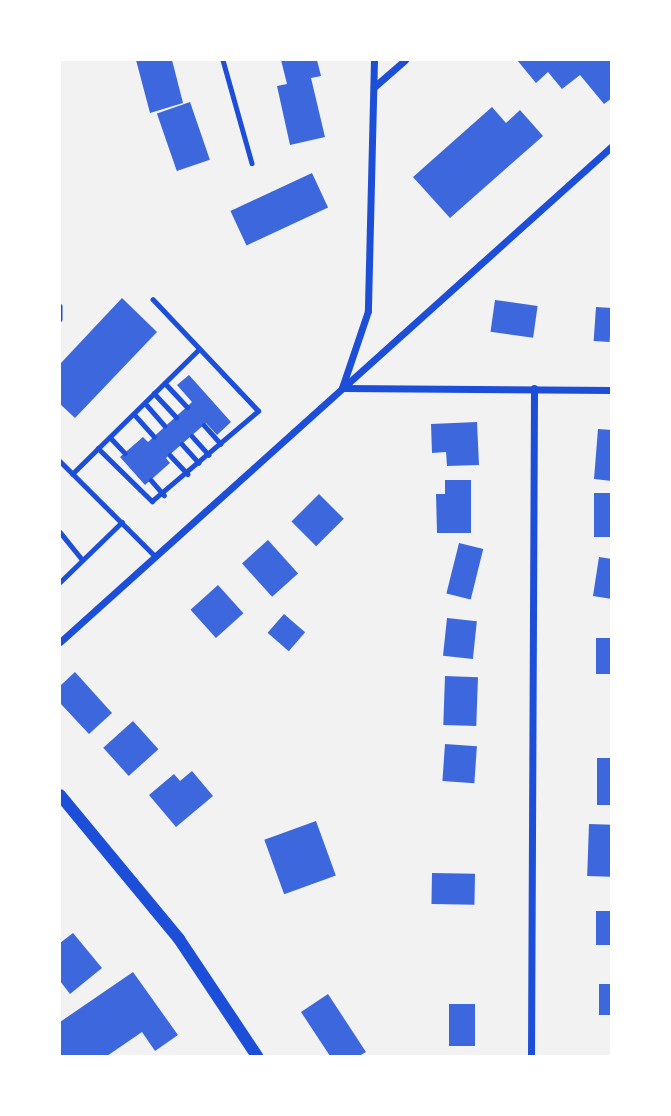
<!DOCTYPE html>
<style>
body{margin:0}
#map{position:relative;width:671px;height:1116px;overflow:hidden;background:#f2f2f2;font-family:Figtree,sans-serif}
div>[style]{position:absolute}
.building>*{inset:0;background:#3d67dc;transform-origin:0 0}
.service>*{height:4.5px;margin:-2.25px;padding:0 2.25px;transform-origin:2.25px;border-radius:2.25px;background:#1d4ed8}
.minor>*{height:7px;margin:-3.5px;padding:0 3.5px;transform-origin:3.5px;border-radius:3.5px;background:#1d4ed8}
.primary>*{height:12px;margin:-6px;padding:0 6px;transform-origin:6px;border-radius:6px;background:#1d4ed8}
span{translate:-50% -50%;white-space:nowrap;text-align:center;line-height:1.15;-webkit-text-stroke:7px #fff;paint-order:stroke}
.frame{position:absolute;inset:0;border:61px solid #fff;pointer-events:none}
</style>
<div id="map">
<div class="building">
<i style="clip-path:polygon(136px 60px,172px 60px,183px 103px,150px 113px)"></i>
<i style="clip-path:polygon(281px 60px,317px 60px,321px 76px,311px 78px,325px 137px,290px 145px,277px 86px,287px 84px)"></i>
<i style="clip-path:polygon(517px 60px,612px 60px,612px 98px,604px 104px,580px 75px,562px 89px,548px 72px,536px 83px)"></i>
<i style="left:190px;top:102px;width:61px;height:35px;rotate:71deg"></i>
<i style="clip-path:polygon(492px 107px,506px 123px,520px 110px,543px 136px,450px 218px,413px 177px)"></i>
<i style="left:312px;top:173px;width:38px;height:90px;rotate:65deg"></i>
<i style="clip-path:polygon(122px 298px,157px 332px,75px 418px,60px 404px,60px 364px)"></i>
<i style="left:495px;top:300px;width:43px;height:32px;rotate:8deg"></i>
<i style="left:596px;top:307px;width:16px;height:34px;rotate:4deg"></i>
<i style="clip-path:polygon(189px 375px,231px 422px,217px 435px,206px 423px,166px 458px,170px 463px,145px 485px,120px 457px,143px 437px,148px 442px,192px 402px,177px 385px)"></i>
<i style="clip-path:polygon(477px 422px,479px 465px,447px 466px,446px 452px,432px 453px,431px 424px)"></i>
<i style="clip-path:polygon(598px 429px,612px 430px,612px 481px,594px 479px)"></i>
<i style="clip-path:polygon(445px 480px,471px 480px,471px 533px,437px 533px,436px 494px,445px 494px)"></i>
<i style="left:594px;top:493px;width:18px;height:44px"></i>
<i style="left:319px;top:494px;width:35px;height:39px;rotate:45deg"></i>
<i style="left:268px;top:540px;width:45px;height:35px;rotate:48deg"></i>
<i style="left:459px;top:543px;width:25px;height:52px;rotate:14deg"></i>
<i style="clip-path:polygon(599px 557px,612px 559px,612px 599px,593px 596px)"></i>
<i style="left:218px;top:585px;width:38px;height:37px;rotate:48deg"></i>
<i style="left:284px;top:614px;width:28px;height:25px;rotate:41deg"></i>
<i style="left:447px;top:618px;width:30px;height:38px;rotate:6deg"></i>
<i style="left:596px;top:638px;width:16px;height:36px"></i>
<i style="clip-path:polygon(75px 672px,112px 713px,89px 734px,60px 703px,60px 686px)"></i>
<i style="left:445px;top:676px;width:33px;height:49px;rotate:2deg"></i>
<i style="left:133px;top:721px;width:38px;height:40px;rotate:48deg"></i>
<i style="left:445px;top:744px;width:32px;height:37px;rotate:4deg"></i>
<i style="left:597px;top:758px;width:15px;height:47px"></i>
<i style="clip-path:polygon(192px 771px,213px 796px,176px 827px,149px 795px,174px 774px,180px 781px)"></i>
<i style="left:316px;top:821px;width:58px;height:55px;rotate:70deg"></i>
<i style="left:589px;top:824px;width:23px;height:52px;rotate:2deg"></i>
<i style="left:432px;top:873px;width:43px;height:31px;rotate:1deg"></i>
<i style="left:596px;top:911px;width:16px;height:34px"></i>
<i style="clip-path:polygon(73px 933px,102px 968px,70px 994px,60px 981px,60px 943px)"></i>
<i style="clip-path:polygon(133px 972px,178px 1035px,155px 1051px,142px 1032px,107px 1056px,60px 1056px,60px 1022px)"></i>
<i style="left:612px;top:984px;width:31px;height:13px;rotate:90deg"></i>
<i style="clip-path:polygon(328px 994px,366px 1052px,359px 1056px,330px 1056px,301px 1012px)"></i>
<i style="left:449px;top:1004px;width:26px;height:42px"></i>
</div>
<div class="service">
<i style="left:223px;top:60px;width:107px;rotate:74.3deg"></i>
<i style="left:60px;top:306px;width:13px;rotate:90deg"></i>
<i style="left:165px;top:383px;width:33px;rotate:47deg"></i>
<i style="left:154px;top:393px;width:33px;rotate:47deg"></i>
<i style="left:145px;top:403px;width:30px;rotate:49deg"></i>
<i style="left:134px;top:414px;width:30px;rotate:48deg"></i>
<i style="left:204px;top:425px;width:25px;rotate:48deg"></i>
<i style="left:192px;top:436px;width:25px;rotate:48deg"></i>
<i style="left:110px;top:437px;width:22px;rotate:47deg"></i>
<i style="left:182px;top:444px;width:25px;rotate:48deg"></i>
<i style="left:98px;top:448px;width:76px;rotate:44.5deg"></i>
<i style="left:152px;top:501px;width:139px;rotate:-40.3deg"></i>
<i style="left:258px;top:411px;width:153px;rotate:-133.4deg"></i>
<i style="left:170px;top:455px;width:26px;rotate:47deg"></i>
<i style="left:60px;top:461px;width:134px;rotate:45deg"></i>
<i style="left:72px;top:474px;width:178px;rotate:-44.5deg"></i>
<i style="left:151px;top:480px;width:20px;rotate:49deg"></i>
<i style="left:60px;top:532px;width:35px;rotate:51deg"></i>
<i style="left:60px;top:582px;width:86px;rotate:-44.1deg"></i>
</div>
<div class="minor">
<i style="left:374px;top:60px;width:251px;rotate:91.4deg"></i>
<i style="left:368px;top:311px;width:81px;rotate:108.7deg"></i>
<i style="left:342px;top:388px;width:270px;rotate:0.4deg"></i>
<i style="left:374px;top:87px;width:41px;rotate:-41.1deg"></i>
<i style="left:60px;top:642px;width:742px;rotate:-41.94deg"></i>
<i style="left:531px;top:1056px;width:668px;rotate:-89.74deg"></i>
</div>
<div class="primary">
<i style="left:60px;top:795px;width:187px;rotate:50.4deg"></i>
<i style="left:179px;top:939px;width:141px;rotate:56.3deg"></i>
</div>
<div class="frame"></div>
</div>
